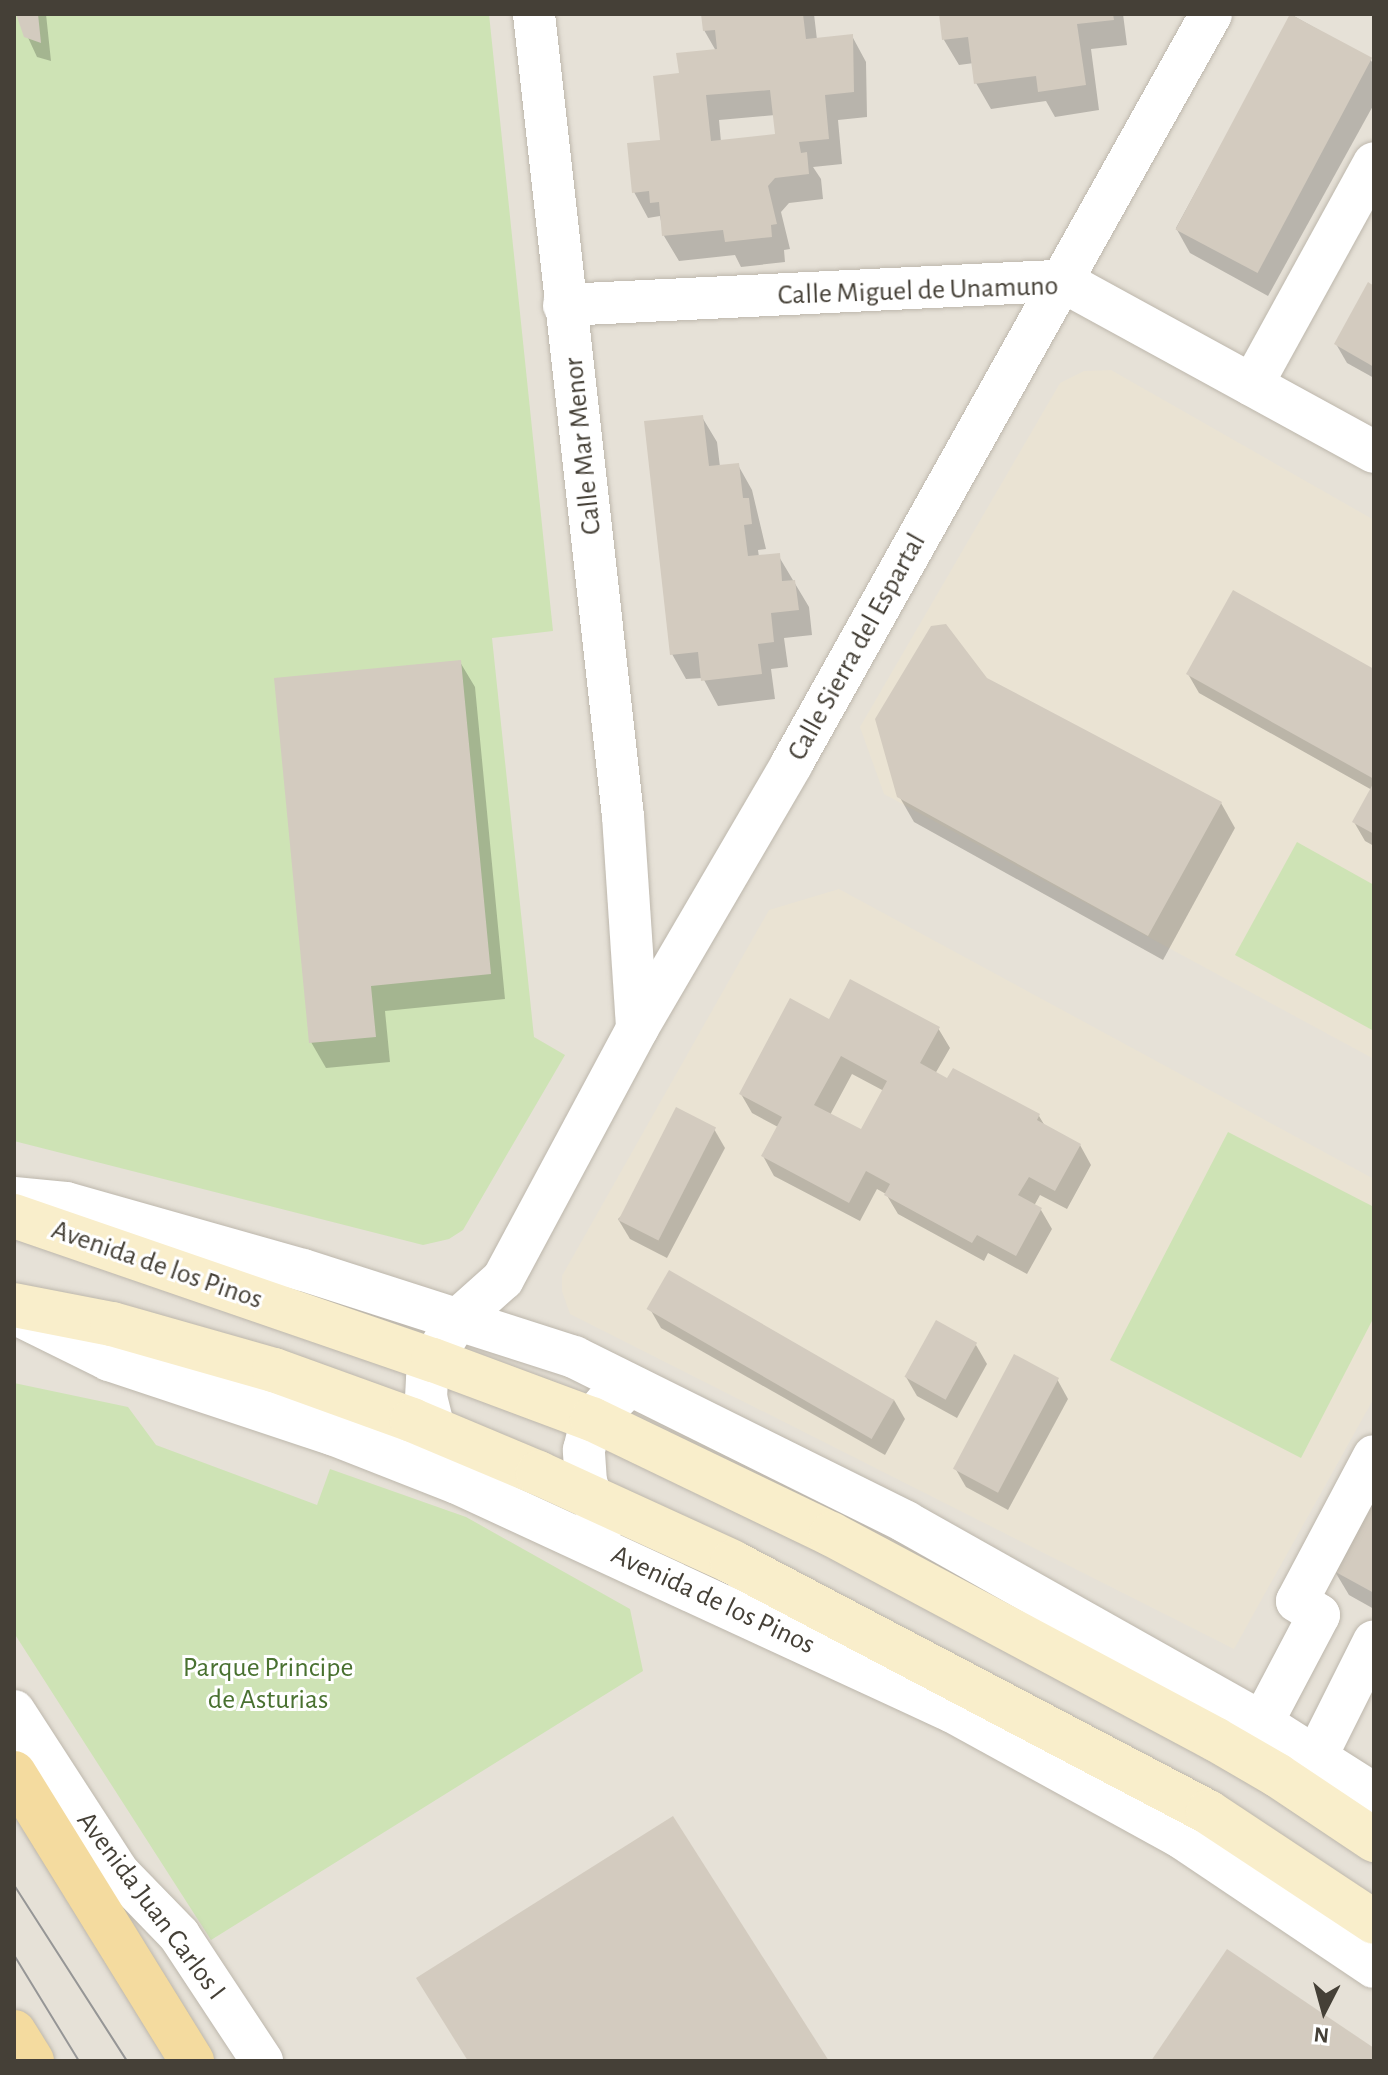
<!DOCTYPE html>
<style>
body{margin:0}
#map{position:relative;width:1388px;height:2075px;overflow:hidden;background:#f2efe8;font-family:"Alegreya Sans",sans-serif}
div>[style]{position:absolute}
.residential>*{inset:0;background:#e6e1d7;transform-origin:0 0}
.education>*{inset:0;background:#eae3d3}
.green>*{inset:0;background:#cee3b5}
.shadow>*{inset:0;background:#0003}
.building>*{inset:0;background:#d3cbbf;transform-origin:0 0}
.roads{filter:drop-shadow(0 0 2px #bdb7ac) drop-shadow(0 0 2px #bdb7ac)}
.street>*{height:42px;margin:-21px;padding:0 21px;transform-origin:21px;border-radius:21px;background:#fff}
.secondary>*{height:44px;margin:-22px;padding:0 22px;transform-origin:22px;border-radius:22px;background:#f9eecb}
.primary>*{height:44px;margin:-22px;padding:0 22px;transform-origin:22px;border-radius:22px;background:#f4db9f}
.tram>*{height:2px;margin:-1px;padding:0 1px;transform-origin:1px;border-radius:1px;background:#969696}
span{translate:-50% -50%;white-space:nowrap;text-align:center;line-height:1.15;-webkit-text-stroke:6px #fff;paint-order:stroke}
.street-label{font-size:28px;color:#454037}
.park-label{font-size:28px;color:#497130}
.frame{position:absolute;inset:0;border:16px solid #454037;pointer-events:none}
.north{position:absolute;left:1284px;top:1971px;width:80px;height:80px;-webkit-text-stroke:6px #fff;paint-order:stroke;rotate:186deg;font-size:22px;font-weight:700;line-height:32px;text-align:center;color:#454037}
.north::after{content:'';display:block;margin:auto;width:28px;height:36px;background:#454037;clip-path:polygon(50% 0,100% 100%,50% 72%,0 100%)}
</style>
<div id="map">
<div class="residential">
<i style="left:14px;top:14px;width:1360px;height:2047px"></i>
</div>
<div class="education">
<i style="clip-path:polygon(1111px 370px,1374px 520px,1374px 1059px,884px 794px,860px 727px,1060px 383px,1084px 371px)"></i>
<i style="clip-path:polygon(839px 889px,1374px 1179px,1374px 1398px,1234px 1649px,570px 1314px,562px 1291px,562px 1276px,769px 910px)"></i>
</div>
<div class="green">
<i style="clip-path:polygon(14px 14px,489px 14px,553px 631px,492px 638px,534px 1037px,565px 1055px,463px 1230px,449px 1239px,423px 1245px,14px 1141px)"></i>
<i style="clip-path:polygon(1297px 842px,1374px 885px,1374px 1031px,1235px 955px)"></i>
<i style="clip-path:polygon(1228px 1132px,1374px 1207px,1374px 1317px,1301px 1458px,1110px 1360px)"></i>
<i style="clip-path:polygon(14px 1383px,128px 1407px,156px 1445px,317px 1505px,330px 1469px,466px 1517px,630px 1609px,643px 1671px,211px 1940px,14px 1633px)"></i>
</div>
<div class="shadow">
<i style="clip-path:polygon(14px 14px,46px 14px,51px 61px,37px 57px,18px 16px)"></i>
<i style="clip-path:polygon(evenodd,703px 14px,814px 14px,817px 40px,852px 36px,866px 62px,867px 117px,838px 120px,842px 164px,813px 167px,821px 179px,823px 199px,789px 203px,781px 212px,790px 249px,784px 250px,785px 262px,741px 267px,735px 255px,679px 261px,664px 236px,660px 216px,648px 218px,634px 192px,662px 142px,681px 75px,716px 51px,704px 30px,703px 14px,775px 115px,777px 136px,721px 142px,719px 120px,775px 115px)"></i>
<i style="clip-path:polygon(941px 14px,1123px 14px,1127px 45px,1091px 49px,1099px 110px,1055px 117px,1046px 101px,991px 109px,976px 83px,974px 63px,959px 65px,944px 40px)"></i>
<i style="clip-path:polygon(1292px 15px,1370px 59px,1374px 65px,1374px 104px,1268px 296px,1190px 253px,1176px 228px)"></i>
<i style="clip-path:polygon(1374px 288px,1374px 378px,1347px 363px,1336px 344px)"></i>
<i style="clip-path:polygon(702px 417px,717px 442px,720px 467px,738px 465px,752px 490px,766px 549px,758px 550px,759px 557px,778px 555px,809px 607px,812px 635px,784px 638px,788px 667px,771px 669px,775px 699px,718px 706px,703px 678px,686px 679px,672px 654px)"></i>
<i style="clip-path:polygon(460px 662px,475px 687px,505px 999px,385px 1011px,390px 1062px,326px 1068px,311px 1042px)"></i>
<i style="clip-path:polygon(1374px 671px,1374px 846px,1365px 841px,1354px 822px,1372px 790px,1199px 693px,1188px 674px)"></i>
<i style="clip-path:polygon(986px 680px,1221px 803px,1235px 828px,1163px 960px,914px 822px,899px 796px)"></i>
<i style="clip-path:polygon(evenodd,830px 1022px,938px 1028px,950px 1048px,935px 1074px,1039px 1116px,1045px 1126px,1080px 1145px,1091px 1165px,1067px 1209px,1040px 1195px,1034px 1206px,1041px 1210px,1052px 1229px,1027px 1274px,988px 1253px,984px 1261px,898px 1214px,886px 1194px,877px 1189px,860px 1221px,774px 1176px,763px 1156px,778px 1127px,752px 1113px,741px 1094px,830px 1022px,852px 1074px,884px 1091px,862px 1132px,830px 1115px,852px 1074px)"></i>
<i style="clip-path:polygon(714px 1129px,725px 1148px,667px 1258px,630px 1239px,618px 1219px)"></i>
<i style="clip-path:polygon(650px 1309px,894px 1400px,905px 1419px,885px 1455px,661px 1328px)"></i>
<i style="clip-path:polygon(976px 1345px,987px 1364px,957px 1418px,917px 1396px,906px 1377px)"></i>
<i style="clip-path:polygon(1057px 1379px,1068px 1399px,1008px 1510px,966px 1487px,955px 1468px)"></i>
<i style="clip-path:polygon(1374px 1497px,1374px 1609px,1349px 1595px,1334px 1570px)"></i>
</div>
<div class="building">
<i style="clip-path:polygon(16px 14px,38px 14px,41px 43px,24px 37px)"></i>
<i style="clip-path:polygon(evenodd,701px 14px,803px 14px,806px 39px,853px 34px,854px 92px,825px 95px,829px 139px,799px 142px,801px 153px,807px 152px,809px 174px,775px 178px,768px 186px,777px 224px,771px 225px,772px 237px,725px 242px,723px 230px,662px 236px,659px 202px,650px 203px,649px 191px,632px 193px,627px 143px,660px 140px,653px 76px,679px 73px,676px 53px,717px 49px,715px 30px,703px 31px,701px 14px,770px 90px,775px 134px,711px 141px,706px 95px,770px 90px)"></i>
<i style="clip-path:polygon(939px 14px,1113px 14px,1114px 20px,1077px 24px,1086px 85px,1038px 92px,1036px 76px,974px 84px,968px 37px,942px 40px)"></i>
<i style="left:1290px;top:14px;width:93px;height:244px;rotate:28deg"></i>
<i style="clip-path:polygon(1368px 282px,1374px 286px,1374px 367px,1334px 344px)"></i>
<i style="clip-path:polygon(703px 415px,709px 466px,739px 463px,743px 498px,749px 498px,752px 524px,744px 525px,748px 556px,780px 553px,782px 581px,795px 580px,799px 610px,771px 613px,774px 642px,758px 644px,762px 674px,701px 681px,698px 652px,670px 655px,644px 421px)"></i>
<i style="clip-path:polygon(1233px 590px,1374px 669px,1374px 779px,1186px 674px)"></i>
<i style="clip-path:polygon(946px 624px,987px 678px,1222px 802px,1148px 936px,897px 797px,875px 719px,931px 626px)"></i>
<i style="clip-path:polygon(461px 660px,491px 974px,371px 986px,376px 1037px,309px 1043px,274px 678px)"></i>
<i style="clip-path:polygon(1374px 782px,1374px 834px,1352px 822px)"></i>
<i style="clip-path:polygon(evenodd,850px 979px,940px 1027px,920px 1063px,947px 1078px,953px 1068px,1040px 1114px,1037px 1120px,1081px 1144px,1055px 1191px,1029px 1177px,1018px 1195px,1042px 1208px,1016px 1256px,977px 1235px,972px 1243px,884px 1195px,890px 1184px,866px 1171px,849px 1203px,761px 1156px,782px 1117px,739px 1094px,790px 998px,829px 1019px,850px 979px,841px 1056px,887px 1081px,861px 1129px,814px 1105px,841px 1056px)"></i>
<i style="left:676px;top:1107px;width:45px;height:127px;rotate:27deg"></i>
<i style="left:669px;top:1270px;width:260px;height:45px;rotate:30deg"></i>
<i style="left:936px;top:1320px;width:47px;height:65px;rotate:29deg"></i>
<i style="left:1014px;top:1354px;width:51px;height:130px;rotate:28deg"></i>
<i style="clip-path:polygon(1374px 1493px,1374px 1593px,1332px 1570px)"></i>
<i style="clip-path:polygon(673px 1816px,829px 2061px,468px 2061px,416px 1978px)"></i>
<i style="clip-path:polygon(1227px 1949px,1374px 2048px,1374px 2061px,1151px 2061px)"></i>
</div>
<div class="roads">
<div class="street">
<i style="left:534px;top:14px;width:807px;rotate:83.67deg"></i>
<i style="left:623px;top:816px;width:213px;rotate:86.2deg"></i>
<i style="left:564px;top:305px;width:499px;rotate:-2.8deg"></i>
<i style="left:1062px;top:281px;width:356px;rotate:28.7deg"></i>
<i style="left:1252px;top:385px;width:253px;rotate:-61.2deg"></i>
<i style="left:14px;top:1198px;width:52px;rotate:5.5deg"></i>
<i style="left:66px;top:1203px;width:246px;rotate:15.8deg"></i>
<i style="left:303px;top:1270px;width:285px;rotate:17.8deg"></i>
<i style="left:574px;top:1357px;width:371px;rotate:26.4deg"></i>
<i style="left:906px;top:1522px;width:409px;rotate:29.4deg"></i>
<i style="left:1262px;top:1723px;width:133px;rotate:32.4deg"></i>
<i style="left:14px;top:1313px;width:106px;rotate:26.3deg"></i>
<i style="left:109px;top:1360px;width:235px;rotate:18.4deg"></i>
<i style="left:332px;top:1434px;width:134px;rotate:21.4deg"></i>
<i style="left:457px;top:1483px;width:546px;rotate:24.78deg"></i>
<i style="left:953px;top:1712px;width:261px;rotate:28.8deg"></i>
<i style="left:1182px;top:1838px;width:231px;rotate:33.9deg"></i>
<i style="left:434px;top:1429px;width:32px;rotate:-104deg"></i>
<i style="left:426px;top:1398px;width:19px;rotate:-87deg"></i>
<i style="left:427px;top:1379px;width:20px;rotate:-72deg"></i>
<i style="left:433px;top:1360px;width:45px;rotate:-59.5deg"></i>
<i style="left:456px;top:1321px;width:63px;rotate:-41.8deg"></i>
<i style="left:503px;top:1279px;width:284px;rotate:-61.8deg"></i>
<i style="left:637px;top:1029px;width:306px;rotate:-59.7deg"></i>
<i style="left:791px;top:765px;width:860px;rotate:-60.78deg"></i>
<i style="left:602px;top:1525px;width:46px;rotate:-110.4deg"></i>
<i style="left:586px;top:1482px;width:32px;rotate:-94deg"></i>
<i style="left:584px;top:1450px;width:32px;rotate:-76deg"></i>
<i style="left:592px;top:1419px;width:21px;rotate:-49deg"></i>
<i style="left:606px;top:1403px;width:13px;rotate:-27deg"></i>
<i style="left:14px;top:1711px;width:192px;rotate:57.1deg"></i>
<i style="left:118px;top:1872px;width:88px;rotate:45.9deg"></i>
<i style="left:179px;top:1935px;width:151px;rotate:56.6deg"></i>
<i style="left:1262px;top:1723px;width:122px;rotate:-62.2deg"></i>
<i style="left:1319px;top:1615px;width:26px;rotate:-148deg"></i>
<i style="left:1297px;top:1601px;width:164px;rotate:-62deg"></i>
<i style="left:1317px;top:1755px;width:127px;rotate:-63.4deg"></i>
</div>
<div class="secondary">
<i style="left:14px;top:1216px;width:443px;rotate:19deg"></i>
<i style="left:433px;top:1360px;width:170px;rotate:20.4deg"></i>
<i style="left:592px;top:1419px;width:265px;rotate:25.7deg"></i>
<i style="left:831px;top:1534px;width:435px;rotate:28.1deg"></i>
<i style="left:1215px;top:1739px;width:72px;rotate:30.1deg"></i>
<i style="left:1277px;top:1775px;width:117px;rotate:33.8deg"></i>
<i style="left:14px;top:1305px;width:100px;rotate:11deg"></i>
<i style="left:112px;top:1324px;width:168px;rotate:15.9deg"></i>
<i style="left:274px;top:1370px;width:147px;rotate:19.9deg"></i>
<i style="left:412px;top:1420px;width:137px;rotate:22.8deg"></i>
<i style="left:538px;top:1473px;width:213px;rotate:24.6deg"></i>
<i style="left:732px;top:1562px;width:538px;rotate:27.71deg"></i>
<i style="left:1208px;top:1812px;width:199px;rotate:33.5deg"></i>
</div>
<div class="primary">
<i style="left:14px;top:1773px;width:339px;rotate:58.3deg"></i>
<i style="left:14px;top:2032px;width:34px;rotate:58deg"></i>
</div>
</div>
<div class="tram">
<i style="left:14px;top:1885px;width:209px;rotate:57.3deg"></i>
<i style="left:14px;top:1955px;width:124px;rotate:58.5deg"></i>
</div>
<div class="street-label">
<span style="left:918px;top:291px;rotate:-2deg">Calle Miguel de Unamuno</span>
<span style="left:583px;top:446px;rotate:-96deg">Calle Mar Menor</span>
<span style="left:857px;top:647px;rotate:-61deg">Calle Sierra del Espartal</span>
<span style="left:157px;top:1265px;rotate:19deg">Avenida de los Pinos</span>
<span style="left:713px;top:1600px;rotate:25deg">Avenida de los Pinos</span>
<span style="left:151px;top:1906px;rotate:53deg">Avenida Juan Carlos I</span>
</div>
<div class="park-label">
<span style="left:268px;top:1684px">Parque Principe<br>de Asturias</span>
</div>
<div class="frame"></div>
<div class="north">N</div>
</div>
